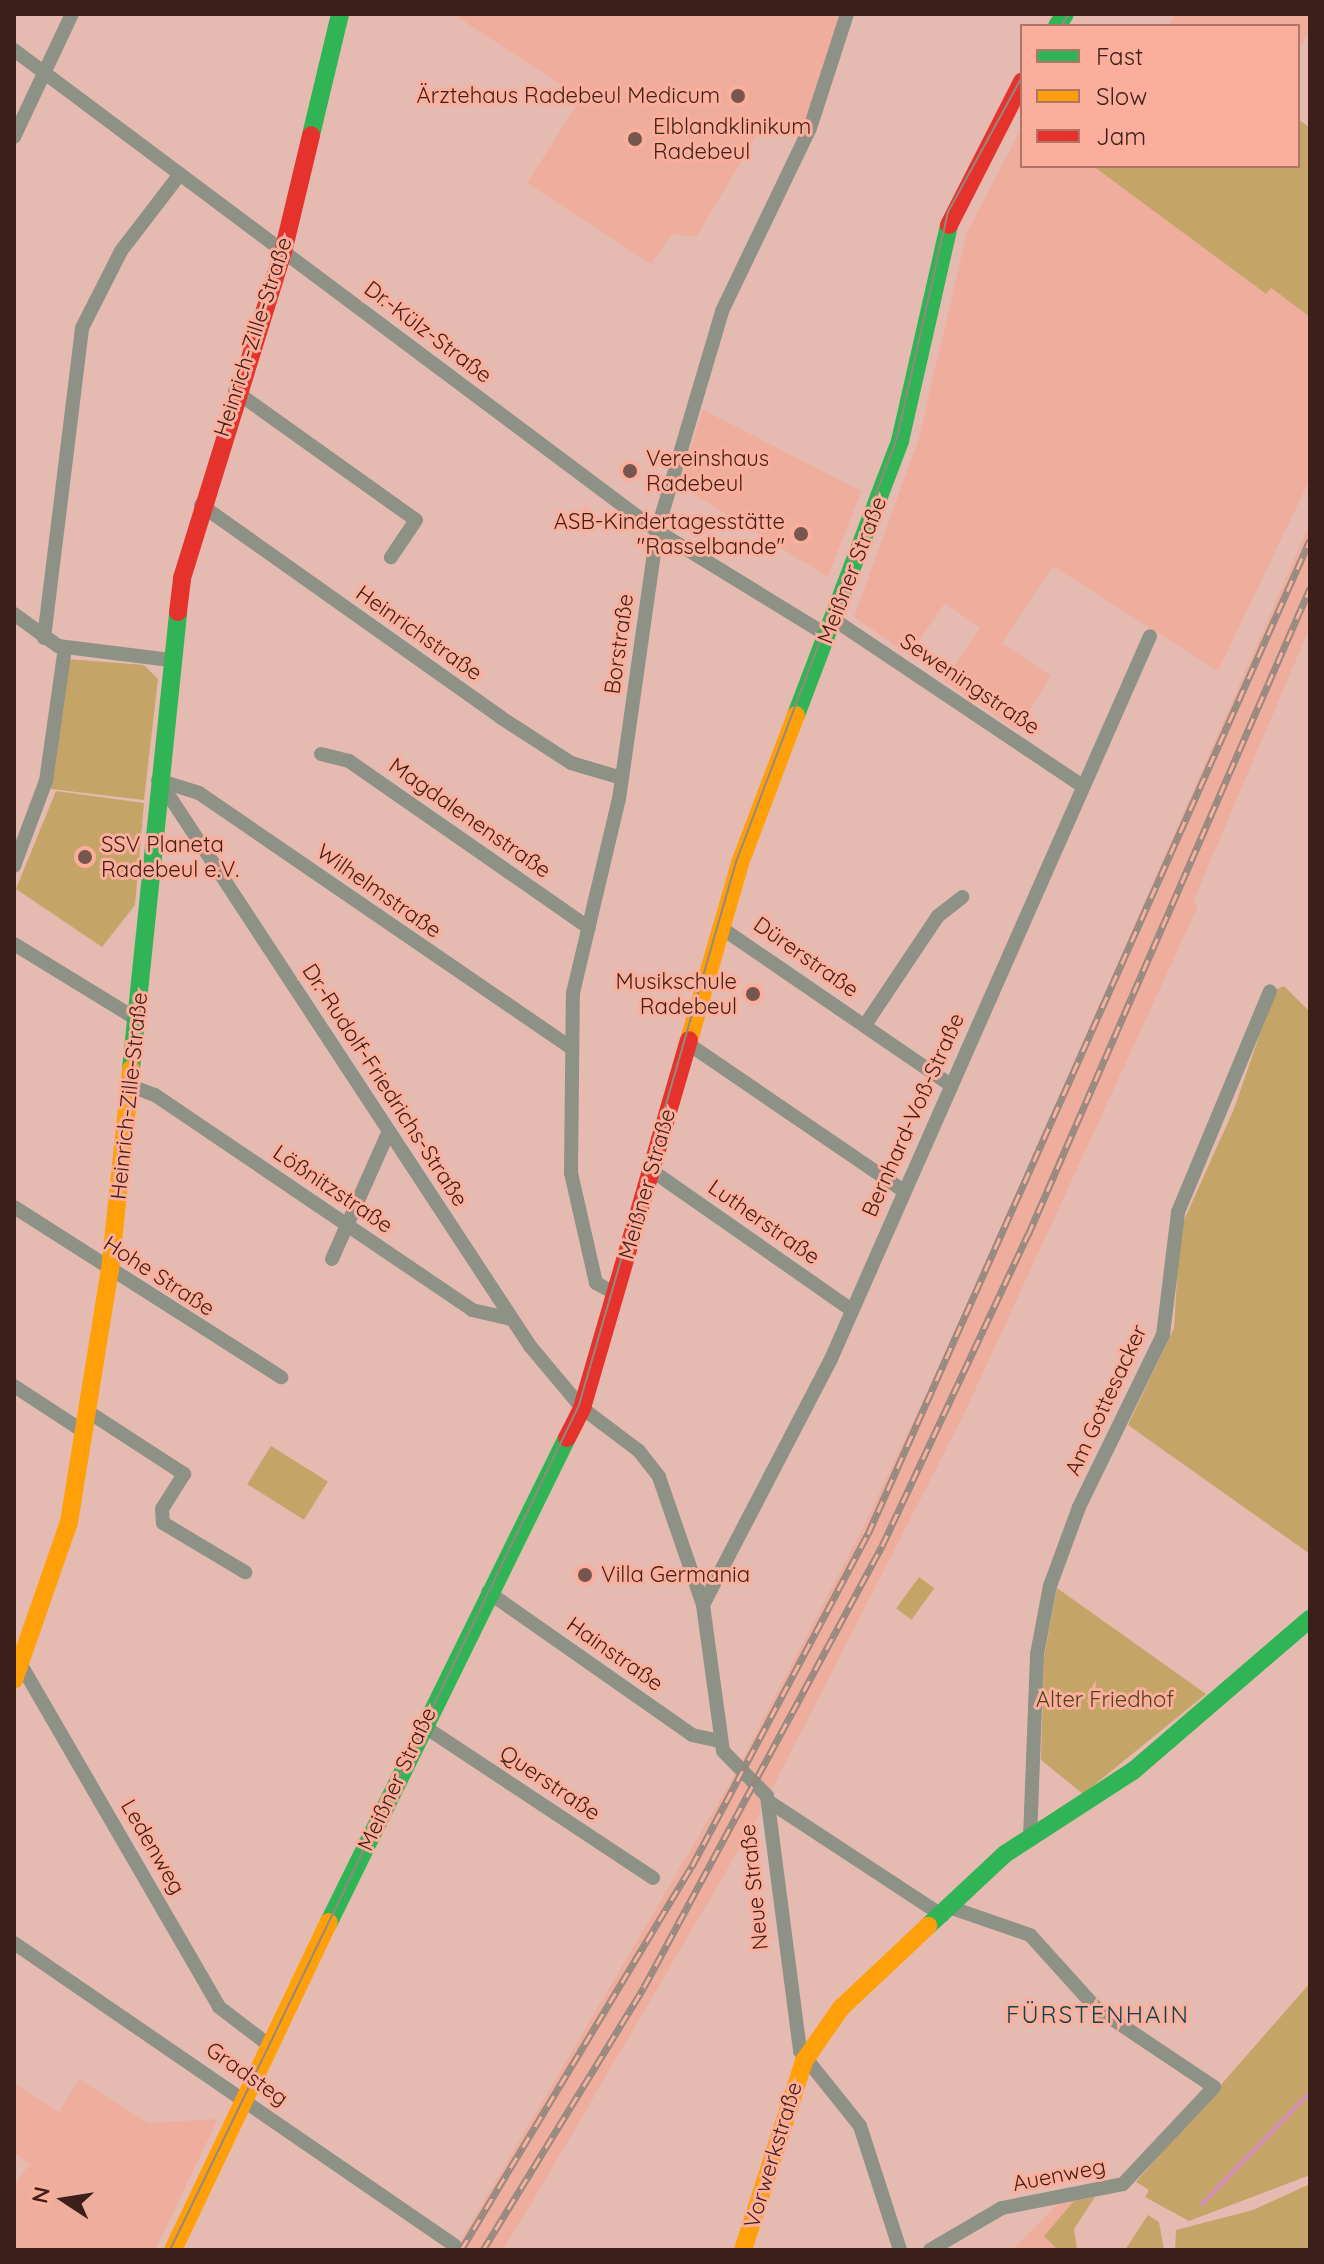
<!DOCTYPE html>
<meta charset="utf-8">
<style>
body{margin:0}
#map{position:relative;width:1324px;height:2264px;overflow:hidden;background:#e5bbb1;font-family:Quicksand,sans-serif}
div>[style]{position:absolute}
.built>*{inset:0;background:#eead9d}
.green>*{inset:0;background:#c5a467;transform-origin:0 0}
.stream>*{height:4px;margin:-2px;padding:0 2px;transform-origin:2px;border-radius:2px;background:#d390b9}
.street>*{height:14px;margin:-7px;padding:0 7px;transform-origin:7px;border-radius:7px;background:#8e9185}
.fast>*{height:18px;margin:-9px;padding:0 9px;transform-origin:9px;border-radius:9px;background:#30b455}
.slow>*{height:18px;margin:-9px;padding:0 9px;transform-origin:9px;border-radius:9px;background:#ff9f0a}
.jam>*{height:18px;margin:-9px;padding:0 9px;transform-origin:9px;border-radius:9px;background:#e5322d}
.tram>*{height:2px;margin:-1px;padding:0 1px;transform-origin:1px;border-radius:1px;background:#95897f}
.rail>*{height:7px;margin-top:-3.5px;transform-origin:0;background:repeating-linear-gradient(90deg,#fbae9b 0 12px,#95897f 0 24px);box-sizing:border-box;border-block:2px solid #95897f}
.dots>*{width:22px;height:22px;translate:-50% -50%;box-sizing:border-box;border:4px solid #fbae9b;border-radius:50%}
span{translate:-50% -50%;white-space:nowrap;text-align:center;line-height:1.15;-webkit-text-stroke:6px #fbae9b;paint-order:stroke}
.poi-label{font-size:22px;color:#3c1f18}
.right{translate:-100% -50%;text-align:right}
.left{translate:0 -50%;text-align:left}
.street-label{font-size:22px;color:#3c1f18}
.park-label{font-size:22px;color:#4f4318}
.neighbourhood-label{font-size:24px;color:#074450;letter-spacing:2px}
.frame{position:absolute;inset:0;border:16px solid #3c1f18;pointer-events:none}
.legend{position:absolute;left:1020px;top:24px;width:280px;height:144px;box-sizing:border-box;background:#fbae9b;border:2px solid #af7567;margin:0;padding:10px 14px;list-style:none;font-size:24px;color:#3c1f18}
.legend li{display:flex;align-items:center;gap:16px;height:40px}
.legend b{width:40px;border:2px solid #af7567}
.north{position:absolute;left:24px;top:2160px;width:80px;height:80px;-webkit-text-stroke:6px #fbae9b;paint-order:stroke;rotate:282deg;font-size:22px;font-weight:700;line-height:32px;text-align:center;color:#3c1f18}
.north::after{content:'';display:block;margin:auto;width:28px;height:36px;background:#3c1f18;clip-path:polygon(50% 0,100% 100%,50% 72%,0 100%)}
</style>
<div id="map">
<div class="built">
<i style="clip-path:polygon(453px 14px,839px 14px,831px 55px,801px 129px,769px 115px,696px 237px,672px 234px,651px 264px,527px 183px,581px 98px)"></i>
<i style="clip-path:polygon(1175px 14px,1310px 14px,1310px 32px,1298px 49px,1298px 26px,1168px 26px)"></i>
<i style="clip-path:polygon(1022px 127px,1022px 166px,1093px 166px,1265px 294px,1270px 288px,1310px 317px,1310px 479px,1218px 671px,1053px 566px,1002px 643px,1051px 676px,1017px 730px,944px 681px,980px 628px,945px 603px,909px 655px,854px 617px,919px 438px,967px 232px)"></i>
<i style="clip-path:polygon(702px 409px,861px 491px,828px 577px,680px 486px)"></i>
<i style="clip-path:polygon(1310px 523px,1310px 627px,1193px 902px,1198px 906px,964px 1414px,755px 1822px,531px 2204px,503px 2250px,455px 2250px,727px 1788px,863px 1528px,978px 1283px)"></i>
<i style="clip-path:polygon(79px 2079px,148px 2123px,218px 2119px,155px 2250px,14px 2250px,14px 2187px,29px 2164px,14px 2152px,14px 2083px,59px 2112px)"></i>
<i style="clip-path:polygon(1074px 2201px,1044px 2236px,1058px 2250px,1012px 2250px,1058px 2204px)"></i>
</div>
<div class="green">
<i style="clip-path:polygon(1298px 119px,1310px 128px,1310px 317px,1271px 288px,1266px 294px,1093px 166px,1298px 166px)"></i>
<i style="clip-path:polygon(67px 659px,144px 665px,158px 679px,144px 800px,51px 789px)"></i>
<i style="clip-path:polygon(56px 791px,144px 803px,135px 905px,102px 947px,16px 889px)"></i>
<i style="clip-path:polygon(1284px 986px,1310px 1012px,1310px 1554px,1128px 1425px,1174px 1328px,1180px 1229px,1234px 1109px,1275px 990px)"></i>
<i style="left:271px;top:1446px;width:67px;height:45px;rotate:32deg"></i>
<i style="left:919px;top:1577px;width:19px;height:39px;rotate:36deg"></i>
<i style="clip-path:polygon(1057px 1588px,1206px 1694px,1083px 1794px,1041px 1760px,1044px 1657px)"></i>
<i style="clip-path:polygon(1310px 1983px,1310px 2175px,1189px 2221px,1145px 2197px,1149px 2190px,1136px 2182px)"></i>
<i style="clip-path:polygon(1310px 2184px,1310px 2250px,1175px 2250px,1176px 2230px,1253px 2210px)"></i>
<i style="clip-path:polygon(1095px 2197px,1074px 2229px,1077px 2250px,1058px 2250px,1044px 2236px,1074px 2201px)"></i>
<i style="clip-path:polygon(1148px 2215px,1159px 2222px,1164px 2250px,1125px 2250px)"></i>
</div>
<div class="stream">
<i style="left:1202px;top:2204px;width:156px;rotate:-46deg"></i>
</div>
<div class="street">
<i style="left:14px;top:50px;width:803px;rotate:36.8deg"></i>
<i style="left:657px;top:531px;width:199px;rotate:31.5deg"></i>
<i style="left:14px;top:137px;width:136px;rotate:-64.8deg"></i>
<i style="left:235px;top:391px;width:222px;rotate:35.5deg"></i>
<i style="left:416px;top:520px;width:45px;rotate:124deg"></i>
<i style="left:201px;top:505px;width:367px;rotate:35.3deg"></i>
<i style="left:500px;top:717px;width:85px;rotate:32.9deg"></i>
<i style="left:571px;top:763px;width:53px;rotate:16.4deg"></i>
<i style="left:14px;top:614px;width:54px;rotate:36deg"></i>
<i style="left:58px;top:646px;width:113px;rotate:7.1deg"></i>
<i style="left:833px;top:619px;width:300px;rotate:33.8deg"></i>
<i style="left:44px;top:638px;width:312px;rotate:-83deg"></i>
<i style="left:82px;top:328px;width:86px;rotate:-63.1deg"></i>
<i style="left:121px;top:251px;width:97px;rotate:-52.5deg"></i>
<i style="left:321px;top:754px;width:29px;rotate:14deg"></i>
<i style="left:349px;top:761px;width:292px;rotate:34.8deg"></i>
<i style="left:158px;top:780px;width:43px;rotate:17.6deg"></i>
<i style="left:199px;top:793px;width:450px;rotate:34.4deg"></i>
<i style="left:160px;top:782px;width:675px;rotate:56.73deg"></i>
<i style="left:530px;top:1346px;width:81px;rotate:50deg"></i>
<i style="left:582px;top:1408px;width:71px;rotate:37deg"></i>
<i style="left:639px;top:1451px;width:33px;rotate:52deg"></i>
<i style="left:659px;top:1477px;width:135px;rotate:71deg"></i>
<i style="left:703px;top:1605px;width:147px;rotate:82.2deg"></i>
<i style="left:723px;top:1751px;width:63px;rotate:45.6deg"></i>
<i style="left:767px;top:1796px;width:257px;rotate:82.6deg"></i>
<i style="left:800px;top:2051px;width:96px;rotate:51.3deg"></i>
<i style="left:860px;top:2126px;width:130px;rotate:72.1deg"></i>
<i style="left:14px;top:866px;width:91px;rotate:-69.4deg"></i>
<i style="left:46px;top:781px;width:134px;rotate:-81.9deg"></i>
<i style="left:720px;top:927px;width:280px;rotate:34.4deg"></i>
<i style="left:14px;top:944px;width:145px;rotate:31.5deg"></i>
<i style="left:865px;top:1025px;width:131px;rotate:-56.2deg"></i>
<i style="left:938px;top:916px;width:31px;rotate:-38deg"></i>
<i style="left:687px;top:1043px;width:263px;rotate:34.3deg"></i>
<i style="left:131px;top:1086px;width:26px;rotate:21deg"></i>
<i style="left:155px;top:1095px;width:383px;rotate:34.1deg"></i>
<i style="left:472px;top:1310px;width:40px;rotate:13deg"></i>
<i style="left:651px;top:1170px;width:245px;rotate:34.9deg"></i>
<i style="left:14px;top:1207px;width:317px;rotate:32.5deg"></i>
<i style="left:332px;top:1259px;width:140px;rotate:-66deg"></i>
<i style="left:616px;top:1294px;width:23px;rotate:-151deg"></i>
<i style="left:596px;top:1283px;width:113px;rotate:-102.8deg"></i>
<i style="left:571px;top:1173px;width:180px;rotate:-89.4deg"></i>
<i style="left:573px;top:993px;width:199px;rotate:-76.7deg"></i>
<i style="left:619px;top:799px;width:271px;rotate:-81.9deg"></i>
<i style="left:657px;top:531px;width:229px;rotate:-73.5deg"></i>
<i style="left:722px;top:311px;width:203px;rotate:-64.3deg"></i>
<i style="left:810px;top:128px;width:120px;rotate:-72deg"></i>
<i style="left:14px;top:1386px;width:82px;rotate:33.1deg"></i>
<i style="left:87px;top:1411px;width:116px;rotate:33deg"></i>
<i style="left:184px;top:1474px;width:41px;rotate:122.2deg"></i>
<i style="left:162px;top:1509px;width:14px;rotate:86deg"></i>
<i style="left:163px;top:1523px;width:96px;rotate:30.9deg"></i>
<i style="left:488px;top:1592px;width:249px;rotate:35deg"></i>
<i style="left:692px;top:1735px;width:29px;rotate:12deg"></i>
<i style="left:703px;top:1605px;width:277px;rotate:-62.5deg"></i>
<i style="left:831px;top:1359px;width:790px;rotate:-66.19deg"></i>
<i style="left:17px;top:1658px;width:403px;rotate:59.9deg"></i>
<i style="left:219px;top:2007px;width:64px;rotate:37.4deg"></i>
<i style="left:422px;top:1725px;width:277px;rotate:33.5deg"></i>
<i style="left:768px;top:1801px;width:209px;rotate:33.3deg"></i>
<i style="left:1030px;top:1838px;width:184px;rotate:-87.8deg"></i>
<i style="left:1037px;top:1654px;width:69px;rotate:-79.2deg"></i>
<i style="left:1050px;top:1586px;width:84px;rotate:-69.8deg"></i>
<i style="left:1079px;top:1507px;width:191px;rotate:-64deg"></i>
<i style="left:1163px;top:1335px;width:124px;rotate:-83deg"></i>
<i style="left:1178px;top:1212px;width:239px;rotate:-67.4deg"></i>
<i style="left:14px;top:1943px;width:534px;rotate:34.46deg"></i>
<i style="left:930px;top:2250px;width:83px;rotate:-30.3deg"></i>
<i style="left:1002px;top:2208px;width:123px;rotate:-11.2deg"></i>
<i style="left:1123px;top:2184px;width:133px;rotate:-46.8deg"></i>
<i style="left:1214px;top:2087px;width:142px;rotate:-146.2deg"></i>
<i style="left:1096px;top:2008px;width:98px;rotate:-132.1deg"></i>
<i style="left:1030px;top:1935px;width:83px;rotate:-160.9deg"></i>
</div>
<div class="fast">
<i style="left:1057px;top:26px;width:14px;rotate:-56deg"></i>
<i style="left:311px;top:135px;width:124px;rotate:-76.5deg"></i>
<i style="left:796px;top:715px;width:293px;rotate:-69.2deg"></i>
<i style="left:900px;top:441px;width:221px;rotate:-77.2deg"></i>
<i style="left:131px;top:1069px;width:459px;rotate:-84.1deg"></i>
<i style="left:329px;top:1922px;width:539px;rotate:-63.82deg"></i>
<i style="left:928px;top:1926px;width:105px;rotate:-43.1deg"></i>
<i style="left:1005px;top:1854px;width:153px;rotate:-33deg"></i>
<i style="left:1133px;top:1771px;width:233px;rotate:-40.7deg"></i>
</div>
<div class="slow">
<i style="left:689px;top:1040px;width:184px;rotate:-73.9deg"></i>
<i style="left:740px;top:863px;width:158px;rotate:-69.3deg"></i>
<i style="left:14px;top:1680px;width:167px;rotate:-70.8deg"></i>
<i style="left:69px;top:1522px;width:255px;rotate:-80.8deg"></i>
<i style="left:110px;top:1270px;width:202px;rotate:-84deg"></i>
<i style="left:173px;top:2250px;width:363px;rotate:-64.6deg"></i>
<i style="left:743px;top:2250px;width:199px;rotate:-72.1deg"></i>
<i style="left:804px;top:2061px;width:65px;rotate:-55.1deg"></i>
<i style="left:841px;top:2008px;width:120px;rotate:-43.3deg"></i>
</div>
<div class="jam">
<i style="left:949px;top:225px;width:161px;rotate:-63deg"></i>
<i style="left:178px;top:612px;width:34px;rotate:-83deg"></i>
<i style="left:182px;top:578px;width:341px;rotate:-72.8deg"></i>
<i style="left:283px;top:252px;width:120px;rotate:-76.5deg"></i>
<i style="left:567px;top:1438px;width:34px;rotate:-63deg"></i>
<i style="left:582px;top:1408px;width:383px;rotate:-73.8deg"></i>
</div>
<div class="tram">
<i style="left:1061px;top:26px;width:14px;rotate:-56deg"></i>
<i style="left:170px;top:2250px;width:939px;rotate:-64.17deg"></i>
<i style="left:579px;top:1405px;width:565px;rotate:-73.87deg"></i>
<i style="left:736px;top:862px;width:454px;rotate:-69.2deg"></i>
<i style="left:897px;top:438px;width:232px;rotate:-77.3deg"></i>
<i style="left:948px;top:212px;width:154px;rotate:-61.3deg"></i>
</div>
<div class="rail">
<i style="left:461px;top:2250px;width:448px;rotate:-59deg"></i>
<i style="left:692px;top:1866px;width:376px;rotate:-62.1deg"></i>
<i style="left:868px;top:1534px;width:1088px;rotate:-66.03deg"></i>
<i style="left:483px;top:2250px;width:308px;rotate:-58.5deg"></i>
<i style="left:644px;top:1987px;width:501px;rotate:-61.65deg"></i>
<i style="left:882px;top:1546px;width:344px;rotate:-64.9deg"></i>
<i style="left:1028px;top:1235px;width:706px;rotate:-66.45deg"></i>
</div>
<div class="dots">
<i style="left:738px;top:96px;background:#77564e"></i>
<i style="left:635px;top:139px;background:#77564e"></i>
<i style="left:630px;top:471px;background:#77564e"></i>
<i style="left:801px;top:534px;background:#77564e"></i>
<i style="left:85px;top:857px;background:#77564e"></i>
<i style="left:753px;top:994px;background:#77564e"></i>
<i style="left:585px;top:1575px;background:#77564e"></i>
</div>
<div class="poi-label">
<span class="right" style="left:720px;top:96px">Ärztehaus Radebeul Medicum</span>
<span class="left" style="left:653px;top:139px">Elblandklinikum<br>Radebeul</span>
<span class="left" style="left:646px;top:471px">Vereinshaus<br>Radebeul</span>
<span class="right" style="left:785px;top:534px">ASB-Kindertagesstätte<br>"Rasselbande"</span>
<span class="left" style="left:101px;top:857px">SSV Planeta<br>Radebeul e.V.</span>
<span class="right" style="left:737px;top:994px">Musikschule<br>Radebeul</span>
<span class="left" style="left:601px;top:1575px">Villa Germania</span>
</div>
<div class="street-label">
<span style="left:428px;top:332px;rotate:37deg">Dr.-Külz-Straße</span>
<span style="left:253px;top:337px;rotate:-72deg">Heinrich-Zille-Straße</span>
<span style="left:852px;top:570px;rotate:-69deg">Meißner Straße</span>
<span style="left:419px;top:633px;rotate:35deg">Heinrichstraße</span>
<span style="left:619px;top:644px;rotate:-82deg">Borstraße</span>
<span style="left:970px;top:684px;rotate:34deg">Seweningstraße</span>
<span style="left:470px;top:818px;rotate:35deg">Magdalenenstraße</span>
<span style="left:379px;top:891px;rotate:35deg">Wilhelmstraße</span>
<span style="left:806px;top:957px;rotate:35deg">Dürerstraße</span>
<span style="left:385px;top:1085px;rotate:57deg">Dr.-Rudolf-Friedrichs-Straße</span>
<span style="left:129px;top:1096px;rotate:-84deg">Heinrich-Zille-Straße</span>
<span style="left:913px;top:1115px;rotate:-66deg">Bernhard-Voß-Straße</span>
<span style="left:647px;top:1184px;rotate:-74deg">Meißner Straße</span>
<span style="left:333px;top:1189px;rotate:34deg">Lößnitzstraße</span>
<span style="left:764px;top:1222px;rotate:35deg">Lutherstraße</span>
<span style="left:159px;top:1276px;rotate:33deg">Hohe Straße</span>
<span style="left:1106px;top:1400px;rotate:-65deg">Am Gottesacker</span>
<span style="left:615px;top:1654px;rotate:35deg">Hainstraße</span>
<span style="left:397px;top:1779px;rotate:-65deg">Meißner Straße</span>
<span style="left:550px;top:1783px;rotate:34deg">Querstraße</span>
<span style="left:153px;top:1847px;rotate:60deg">Ledenweg</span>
<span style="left:754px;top:1887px;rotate:-96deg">Neue Straße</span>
<span style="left:247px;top:2074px;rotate:35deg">Gradsteg</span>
<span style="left:773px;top:2155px;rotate:-73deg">Vorwerkstraße</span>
<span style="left:1059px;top:2175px;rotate:-11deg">Auenweg</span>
</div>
<div class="park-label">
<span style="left:1105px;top:1700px">Alter Friedhof</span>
</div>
<div class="neighbourhood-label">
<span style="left:1098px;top:2015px">FÜRSTENHAIN</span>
</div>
<div class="frame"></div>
<ul class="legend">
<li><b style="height:10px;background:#30b455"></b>Fast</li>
<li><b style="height:10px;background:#ff9f0a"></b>Slow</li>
<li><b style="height:10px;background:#e5322d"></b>Jam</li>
</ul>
<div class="north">N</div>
</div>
